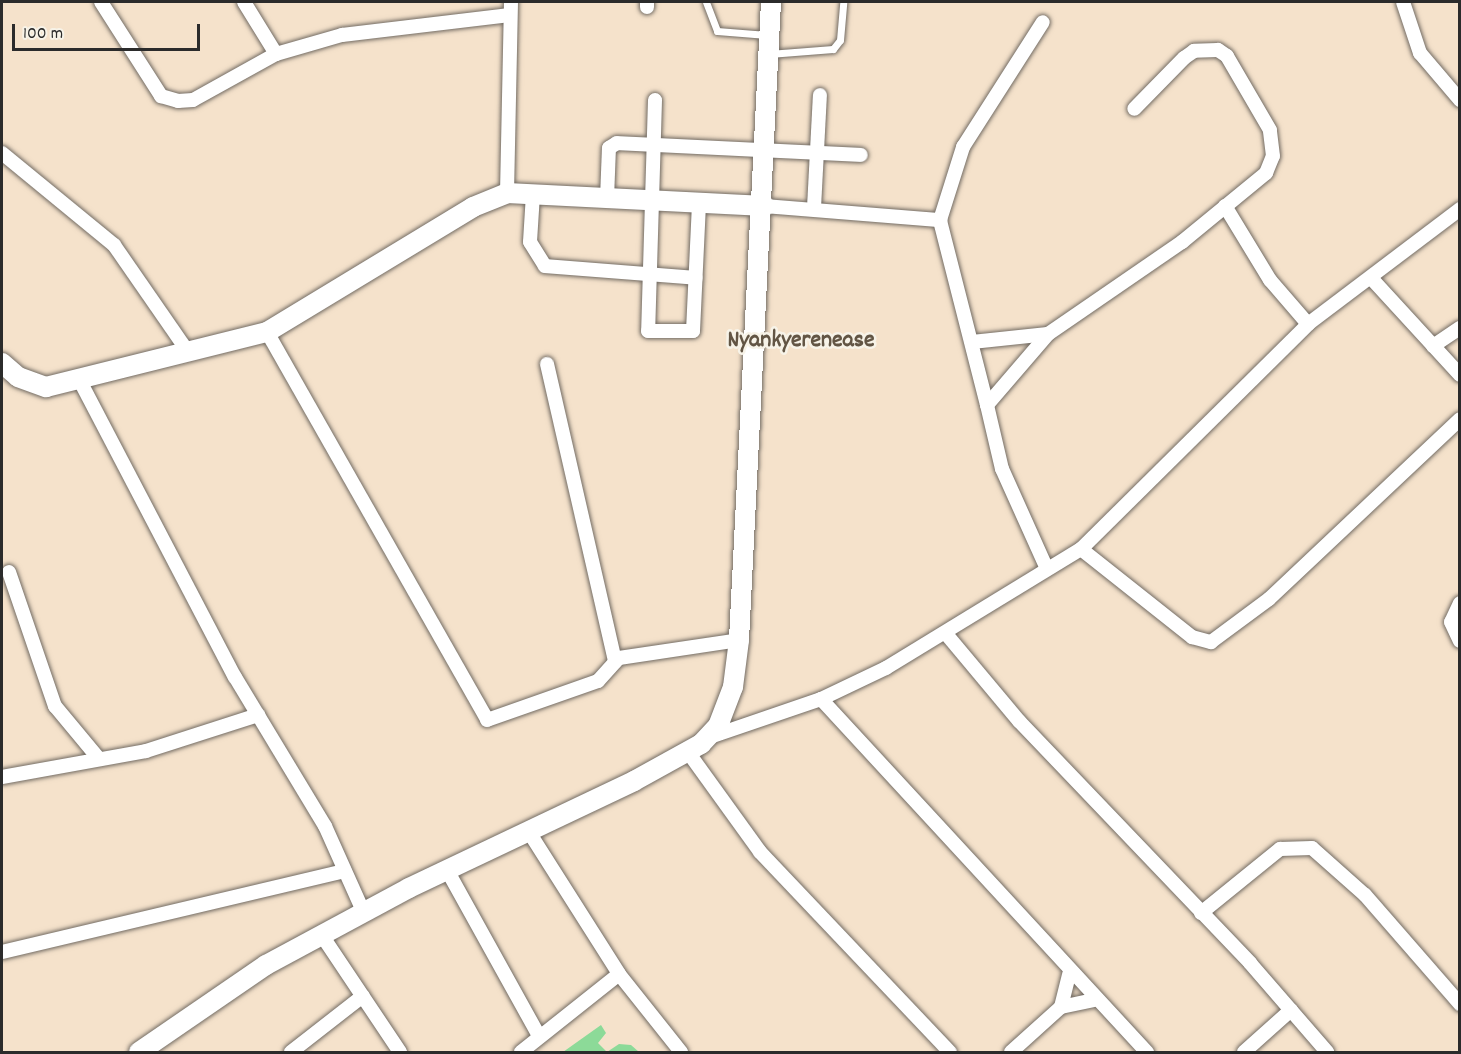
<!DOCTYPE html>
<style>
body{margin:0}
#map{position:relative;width:1461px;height:1054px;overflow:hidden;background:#f5e2cb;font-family:Dekko,sans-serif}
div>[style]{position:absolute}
.green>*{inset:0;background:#8cda98}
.roads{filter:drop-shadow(0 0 2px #726b63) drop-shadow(0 0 2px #726b63)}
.lane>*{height:7px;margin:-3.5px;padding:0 3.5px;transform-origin:3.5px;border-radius:3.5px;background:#fff}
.street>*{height:14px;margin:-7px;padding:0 7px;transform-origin:7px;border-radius:7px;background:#fff}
.secondary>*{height:20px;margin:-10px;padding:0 10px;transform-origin:10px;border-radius:10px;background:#fff}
span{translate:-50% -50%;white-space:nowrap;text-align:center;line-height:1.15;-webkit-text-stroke:5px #f7f3e8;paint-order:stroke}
.district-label{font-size:24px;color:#625544;font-weight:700}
.frame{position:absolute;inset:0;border:3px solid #2b2b2b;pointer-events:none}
.scale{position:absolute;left:12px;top:24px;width:188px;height:27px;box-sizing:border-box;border:3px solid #2b2b2b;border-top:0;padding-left:8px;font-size:18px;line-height:21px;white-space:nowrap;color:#2b2b2b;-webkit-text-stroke:4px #f7f3e8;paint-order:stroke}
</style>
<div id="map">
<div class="green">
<i style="clip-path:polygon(601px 1025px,606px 1033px,598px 1043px,607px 1052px,563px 1052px)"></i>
<i style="clip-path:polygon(619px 1044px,631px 1045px,639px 1052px,607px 1052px)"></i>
</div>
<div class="roads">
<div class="lane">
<i style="left:706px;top:2px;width:31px;rotate:69deg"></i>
<i style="left:717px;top:31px;width:50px;rotate:4.6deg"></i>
<i style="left:769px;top:54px;width:64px;rotate:-4.5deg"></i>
<i style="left:833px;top:49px;width:11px;rotate:-52deg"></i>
<i style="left:840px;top:40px;width:38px;rotate:-85deg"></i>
</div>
<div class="street">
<i style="left:101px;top:2px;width:112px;rotate:57.4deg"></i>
<i style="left:161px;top:96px;width:18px;rotate:16deg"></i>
<i style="left:178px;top:101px;width:15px;rotate:-4deg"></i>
<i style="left:193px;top:100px;width:95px;rotate:-29deg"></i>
<i style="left:244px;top:2px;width:61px;rotate:58.4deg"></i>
<i style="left:276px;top:54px;width:69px;rotate:-16.1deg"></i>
<i style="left:342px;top:35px;width:169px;rotate:-6.8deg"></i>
<i style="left:1403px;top:2px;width:54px;rotate:71.6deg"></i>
<i style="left:1420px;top:53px;width:62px;rotate:49.6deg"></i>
<i style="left:647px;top:7px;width:5px;rotate:-90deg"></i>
<i style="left:655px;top:100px;width:231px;rotate:91.7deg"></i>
<i style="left:648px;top:331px;width:45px"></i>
<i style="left:693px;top:331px;width:125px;rotate:-87.3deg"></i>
<i style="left:2px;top:153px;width:145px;rotate:39.4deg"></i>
<i style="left:114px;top:245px;width:130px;rotate:55.3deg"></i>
<i style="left:507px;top:193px;width:191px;rotate:-88.8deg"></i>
<i style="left:533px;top:194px;width:48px;rotate:93.6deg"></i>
<i style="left:530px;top:242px;width:28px;rotate:58deg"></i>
<i style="left:545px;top:266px;width:151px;rotate:4.5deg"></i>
<i style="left:607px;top:199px;width:51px;rotate:-87.8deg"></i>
<i style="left:609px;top:148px;width:9px;rotate:-32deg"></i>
<i style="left:617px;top:143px;width:244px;rotate:2.8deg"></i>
<i style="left:765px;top:206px;width:176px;rotate:4.6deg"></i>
<i style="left:1225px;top:206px;width:87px;rotate:58.7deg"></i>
<i style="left:1270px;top:280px;width:58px;rotate:49.2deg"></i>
<i style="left:814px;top:208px;width:113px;rotate:-87deg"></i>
<i style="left:1372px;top:279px;width:130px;rotate:47.5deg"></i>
<i style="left:267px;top:332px;width:446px;rotate:60.4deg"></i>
<i style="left:487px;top:720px;width:118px;rotate:-19.4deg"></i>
<i style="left:598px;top:681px;width:31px;rotate:-48deg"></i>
<i style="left:619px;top:658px;width:121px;rotate:-8.5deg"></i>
<i style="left:972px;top:342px;width:76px;rotate:-6deg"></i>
<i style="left:1433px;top:346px;width:32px;rotate:-34deg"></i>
<i style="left:547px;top:364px;width:305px;rotate:77.1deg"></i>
<i style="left:80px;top:381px;width:334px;rotate:62.4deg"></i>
<i style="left:235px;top:677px;width:174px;rotate:58.9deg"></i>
<i style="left:325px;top:826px;width:93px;rotate:65.9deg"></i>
<i style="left:987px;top:405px;width:191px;rotate:-104.3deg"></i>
<i style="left:940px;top:220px;width:77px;rotate:-72.5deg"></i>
<i style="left:963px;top:147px;width:148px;rotate:-57.4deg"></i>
<i style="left:1081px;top:549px;width:142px;rotate:38.4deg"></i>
<i style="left:1192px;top:637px;width:20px;rotate:15deg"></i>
<i style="left:1211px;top:642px;width:72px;rotate:-36.6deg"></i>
<i style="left:1269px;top:599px;width:262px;rotate:-43.3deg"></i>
<i style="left:1047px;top:569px;width:110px;rotate:-114.2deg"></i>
<i style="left:1002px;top:469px;width:66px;rotate:-103.2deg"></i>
<i style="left:987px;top:405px;width:94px;rotate:-49.3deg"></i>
<i style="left:1048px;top:334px;width:163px;rotate:-34.5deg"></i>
<i style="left:1182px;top:242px;width:109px;rotate:-39.4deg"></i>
<i style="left:1266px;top:173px;width:18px;rotate:-68deg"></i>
<i style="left:1273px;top:156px;width:26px;rotate:-97deg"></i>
<i style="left:1270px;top:130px;width:86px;rotate:-120.2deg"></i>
<i style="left:1227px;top:56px;width:11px;rotate:-146deg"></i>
<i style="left:1218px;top:50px;width:24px;rotate:178deg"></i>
<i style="left:1194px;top:51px;width:12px;rotate:145deg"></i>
<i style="left:1184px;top:58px;width:71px;rotate:134.4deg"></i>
<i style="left:9px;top:572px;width:142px;rotate:71.1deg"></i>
<i style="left:55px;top:706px;width:69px;rotate:50.3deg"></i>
<i style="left:1460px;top:603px;width:21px;rotate:115deg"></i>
<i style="left:1451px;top:622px;width:21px;rotate:65deg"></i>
<i style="left:947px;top:635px;width:112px;rotate:50.1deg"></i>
<i style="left:1019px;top:721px;width:335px;rotate:46.3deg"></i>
<i style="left:1250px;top:963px;width:118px;rotate:49.1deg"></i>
<i style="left:821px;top:699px;width:481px;rotate:47.3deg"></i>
<i style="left:710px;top:737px;width:117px;rotate:-18.9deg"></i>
<i style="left:821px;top:699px;width:72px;rotate:-25.5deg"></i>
<i style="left:886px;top:668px;width:228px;rotate:-31.4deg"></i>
<i style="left:1081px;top:549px;width:320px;rotate:-44.7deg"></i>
<i style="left:1308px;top:324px;width:191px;rotate:-37.1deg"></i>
<i style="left:688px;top:752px;width:123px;rotate:54.2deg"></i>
<i style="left:760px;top:852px;width:276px;rotate:46.5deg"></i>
<i style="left:2px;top:777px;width:146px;rotate:-10.2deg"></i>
<i style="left:146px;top:751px;width:118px;rotate:-17.8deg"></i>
<i style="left:529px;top:832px;width:168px;rotate:57.6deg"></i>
<i style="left:619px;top:974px;width:100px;rotate:51.5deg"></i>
<i style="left:447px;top:870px;width:190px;rotate:61deg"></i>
<i style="left:1201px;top:913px;width:102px;rotate:-39deg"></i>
<i style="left:1280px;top:849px;width:32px;rotate:-2deg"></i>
<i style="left:1312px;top:848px;width:71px;rotate:41.6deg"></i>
<i style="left:1365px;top:895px;width:145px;rotate:48.9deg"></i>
<i style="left:321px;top:934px;width:142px;rotate:56.2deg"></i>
<i style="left:2px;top:952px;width:352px;rotate:-13.3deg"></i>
<i style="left:1061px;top:1007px;width:34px;rotate:-76deg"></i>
<i style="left:291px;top:1052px;width:91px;rotate:-37.9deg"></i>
<i style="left:521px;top:1052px;width:125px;rotate:-38.5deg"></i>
<i style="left:1011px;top:1052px;width:67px;rotate:-42deg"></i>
<i style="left:1061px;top:1007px;width:33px;rotate:-12deg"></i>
<i style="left:1244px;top:1052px;width:63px;rotate:-41.8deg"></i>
</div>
<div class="secondary">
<i style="left:2px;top:363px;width:21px;rotate:41deg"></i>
<i style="left:18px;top:377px;width:30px;rotate:20deg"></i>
<i style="left:46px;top:387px;width:228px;rotate:-14deg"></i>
<i style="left:267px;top:332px;width:241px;rotate:-31.2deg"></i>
<i style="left:473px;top:207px;width:37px;rotate:-22deg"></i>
<i style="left:507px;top:193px;width:258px;rotate:2.9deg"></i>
<i style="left:139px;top:1052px;width:154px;rotate:-34.4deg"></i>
<i style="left:266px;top:965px;width:162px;rotate:-28.3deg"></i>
<i style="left:409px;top:888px;width:249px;rotate:-25.4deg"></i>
<i style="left:634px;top:781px;width:77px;rotate:-28.9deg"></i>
<i style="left:701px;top:744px;width:25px;rotate:-47deg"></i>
<i style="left:718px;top:726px;width:42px;rotate:-69deg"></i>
<i style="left:733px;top:687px;width:47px;rotate:-82.7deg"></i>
<i style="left:739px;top:640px;width:639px;rotate:-87.13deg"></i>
</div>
</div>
<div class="district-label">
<span style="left:801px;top:342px">Nyankyerenease</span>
</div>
<div class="frame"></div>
<div class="scale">100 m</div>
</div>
